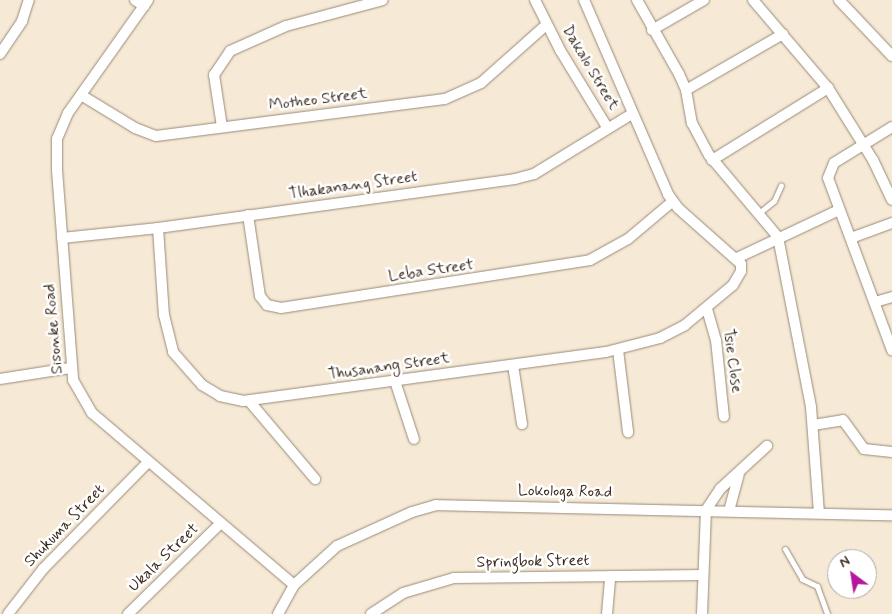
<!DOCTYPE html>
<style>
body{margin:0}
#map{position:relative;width:892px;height:614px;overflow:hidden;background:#f6e9d5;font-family:Mynerve,sans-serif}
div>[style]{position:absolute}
.roads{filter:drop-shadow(0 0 1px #988a7a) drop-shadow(0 0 1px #988a7a)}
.lane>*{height:5px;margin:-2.5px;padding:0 2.5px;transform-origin:2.5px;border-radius:2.5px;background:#fff}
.street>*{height:10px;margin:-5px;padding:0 5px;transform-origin:5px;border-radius:5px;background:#fff}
span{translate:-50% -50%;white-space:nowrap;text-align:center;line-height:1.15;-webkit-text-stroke:5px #fff;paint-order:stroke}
.street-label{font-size:16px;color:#3b2a1e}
.north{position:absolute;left:827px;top:549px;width:50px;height:50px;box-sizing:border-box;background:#fff;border:1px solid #b1aaa5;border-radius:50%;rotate:329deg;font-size:14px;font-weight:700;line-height:20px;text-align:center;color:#3b2a1e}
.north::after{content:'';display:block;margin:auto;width:18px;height:22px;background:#b5179e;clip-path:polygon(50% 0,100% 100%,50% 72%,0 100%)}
</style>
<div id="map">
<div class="roads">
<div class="lane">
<i style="left:759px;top:213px;width:19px;rotate:-39deg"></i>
<i style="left:774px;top:201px;width:17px;rotate:-66deg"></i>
<i style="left:785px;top:549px;width:34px;rotate:60deg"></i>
<i style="left:802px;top:579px;width:17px;rotate:25deg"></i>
<i style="left:817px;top:586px;width:30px;rotate:70deg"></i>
</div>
<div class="street">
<i style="left:135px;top:0;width:11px;rotate:34deg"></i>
<i style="left:148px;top:0;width:138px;rotate:125.3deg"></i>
<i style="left:68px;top:113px;width:28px;rotate:113deg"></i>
<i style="left:57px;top:139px;width:31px;rotate:90deg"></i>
<i style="left:57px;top:170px;width:211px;rotate:85.6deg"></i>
<i style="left:73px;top:380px;width:38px;rotate:60deg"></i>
<i style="left:92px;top:413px;width:265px;rotate:40.4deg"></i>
<i style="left:535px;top:0;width:56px;rotate:63.4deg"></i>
<i style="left:560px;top:50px;width:90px;rotate:58.6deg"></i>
<i style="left:637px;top:0;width:85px;rotate:60.4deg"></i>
<i style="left:679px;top:74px;width:17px;rotate:66deg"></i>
<i style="left:686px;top:90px;width:34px;rotate:80deg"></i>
<i style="left:692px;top:123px;width:36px;rotate:62deg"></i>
<i style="left:709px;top:155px;width:107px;rotate:49.9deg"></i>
<i style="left:778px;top:237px;width:173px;rotate:79deg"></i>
<i style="left:811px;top:407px;width:106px;rotate:85.7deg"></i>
<i style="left:753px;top:0;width:116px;rotate:49.6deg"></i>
<i style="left:828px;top:88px;width:85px;rotate:58deg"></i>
<i style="left:873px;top:160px;width:44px;rotate:64.6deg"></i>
<i style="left:839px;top:0;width:77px;rotate:46.6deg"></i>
<i style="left:652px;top:30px;width:60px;rotate:-30deg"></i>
<i style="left:0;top:54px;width:40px;rotate:-56deg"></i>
<i style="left:22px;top:21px;width:22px;rotate:-72deg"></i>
<i style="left:686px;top:90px;width:112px;rotate:-30deg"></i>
<i style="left:81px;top:95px;width:63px;rotate:31.4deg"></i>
<i style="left:135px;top:128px;width:22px;rotate:21deg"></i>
<i style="left:156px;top:136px;width:291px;rotate:-7.3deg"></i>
<i style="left:445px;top:99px;width:39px;rotate:-24deg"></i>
<i style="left:481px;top:83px;width:87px;rotate:-41.7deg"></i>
<i style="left:222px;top:127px;width:53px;rotate:-98.7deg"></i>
<i style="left:214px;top:75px;width:29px;rotate:-56deg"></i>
<i style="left:230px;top:51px;width:61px;rotate:-24.1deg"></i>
<i style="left:286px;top:26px;width:100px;rotate:-15deg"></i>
<i style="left:892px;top:127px;width:68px;rotate:148.2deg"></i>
<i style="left:834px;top:163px;width:16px;rotate:112deg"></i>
<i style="left:828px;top:178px;width:184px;rotate:69.6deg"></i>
<i style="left:712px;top:160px;width:137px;rotate:-31.8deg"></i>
<i style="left:248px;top:215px;width:82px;rotate:81.6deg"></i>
<i style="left:260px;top:296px;width:11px;rotate:52deg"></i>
<i style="left:267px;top:305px;width:14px;rotate:12deg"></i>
<i style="left:281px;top:308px;width:313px;rotate:-8.8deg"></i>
<i style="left:590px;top:260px;width:43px;rotate:-28.9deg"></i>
<i style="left:628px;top:239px;width:57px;rotate:-40.1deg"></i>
<i style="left:158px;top:228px;width:87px;rotate:86.1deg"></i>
<i style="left:164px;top:315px;width:38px;rotate:76deg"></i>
<i style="left:173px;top:352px;width:44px;rotate:48.7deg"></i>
<i style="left:202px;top:385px;width:21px;rotate:31deg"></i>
<i style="left:220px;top:396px;width:24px;rotate:12deg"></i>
<i style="left:243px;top:401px;width:366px;rotate:-7.7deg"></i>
<i style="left:606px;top:352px;width:56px;rotate:-14.5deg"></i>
<i style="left:660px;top:338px;width:28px;rotate:-27deg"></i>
<i style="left:685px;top:325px;width:62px;rotate:-39.8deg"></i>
<i style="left:733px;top:285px;width:16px;rotate:-60deg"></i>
<i style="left:741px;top:271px;width:7px;rotate:-90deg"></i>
<i style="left:741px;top:264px;width:84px;rotate:-138.4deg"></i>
<i style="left:678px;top:208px;width:17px;rotate:-126deg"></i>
<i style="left:668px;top:194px;width:211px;rotate:-113.4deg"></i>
<i style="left:62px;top:238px;width:97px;rotate:-5.9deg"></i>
<i style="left:158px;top:228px;width:360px;rotate:-7.8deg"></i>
<i style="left:515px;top:179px;width:20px;rotate:-15deg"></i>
<i style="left:534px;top:174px;width:115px;rotate:-31.5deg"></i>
<i style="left:851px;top:238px;width:44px;rotate:-20.1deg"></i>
<i style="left:737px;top:258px;width:113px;rotate:-25.2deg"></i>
<i style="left:875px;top:302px;width:18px;rotate:-16deg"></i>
<i style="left:707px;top:309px;width:32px;rotate:74deg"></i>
<i style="left:716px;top:340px;width:77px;rotate:84.1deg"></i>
<i style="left:618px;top:350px;width:83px;rotate:83deg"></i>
<i style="left:513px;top:365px;width:60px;rotate:81.3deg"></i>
<i style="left:0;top:379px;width:71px;rotate:-8.9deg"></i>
<i style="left:395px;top:381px;width:61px;rotate:71.9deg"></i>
<i style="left:250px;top:402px;width:101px;rotate:49.8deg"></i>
<i style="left:813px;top:425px;width:30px;rotate:-9deg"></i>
<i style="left:843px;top:420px;width:36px;rotate:54deg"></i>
<i style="left:864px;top:449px;width:28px;rotate:6deg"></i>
<i style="left:729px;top:511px;width:38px;rotate:-75deg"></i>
<i style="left:8px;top:614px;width:57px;rotate:-52.1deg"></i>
<i style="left:43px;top:569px;width:148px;rotate:-45.5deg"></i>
<i style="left:128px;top:614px;width:130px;rotate:-44.4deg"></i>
<i style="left:278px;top:614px;width:33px;rotate:-61deg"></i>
<i style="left:294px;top:585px;width:58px;rotate:-42.2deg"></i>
<i style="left:337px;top:546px;width:82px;rotate:-24.4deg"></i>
<i style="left:412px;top:512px;width:25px;rotate:-16deg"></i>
<i style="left:436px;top:505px;width:456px;rotate:1.3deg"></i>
<i style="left:371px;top:614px;width:38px;rotate:-33deg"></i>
<i style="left:403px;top:593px;width:53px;rotate:-16.4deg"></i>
<i style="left:454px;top:578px;width:249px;rotate:-0.7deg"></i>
<i style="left:607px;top:614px;width:38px;rotate:-85deg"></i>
<i style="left:702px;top:614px;width:104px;rotate:-87.8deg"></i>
<i style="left:706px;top:510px;width:25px;rotate:-56deg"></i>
<i style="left:720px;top:489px;width:64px;rotate:-42.5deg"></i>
</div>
</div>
<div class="street-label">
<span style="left:590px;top:68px;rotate:59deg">Dakalo Street</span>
<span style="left:318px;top:100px;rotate:-7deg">Motheo Street</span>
<span style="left:353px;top:186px;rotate:-8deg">Tlhakanang Street</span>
<span style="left:431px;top:271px;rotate:-8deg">Leba Street</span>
<span style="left:54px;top:329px;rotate:-95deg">Sisonke Road</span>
<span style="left:732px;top:361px;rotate:82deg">Tsie Close</span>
<span style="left:389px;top:367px;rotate:-8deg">Thusanang Street</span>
<span style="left:565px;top:492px;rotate:1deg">Lokologa Road</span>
<span style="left:65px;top:526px;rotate:-46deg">Shukuma Street</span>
<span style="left:164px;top:558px;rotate:-44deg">Ukala Street</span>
<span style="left:533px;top:562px;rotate:-1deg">Springbok Street</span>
</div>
<div class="north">N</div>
</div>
